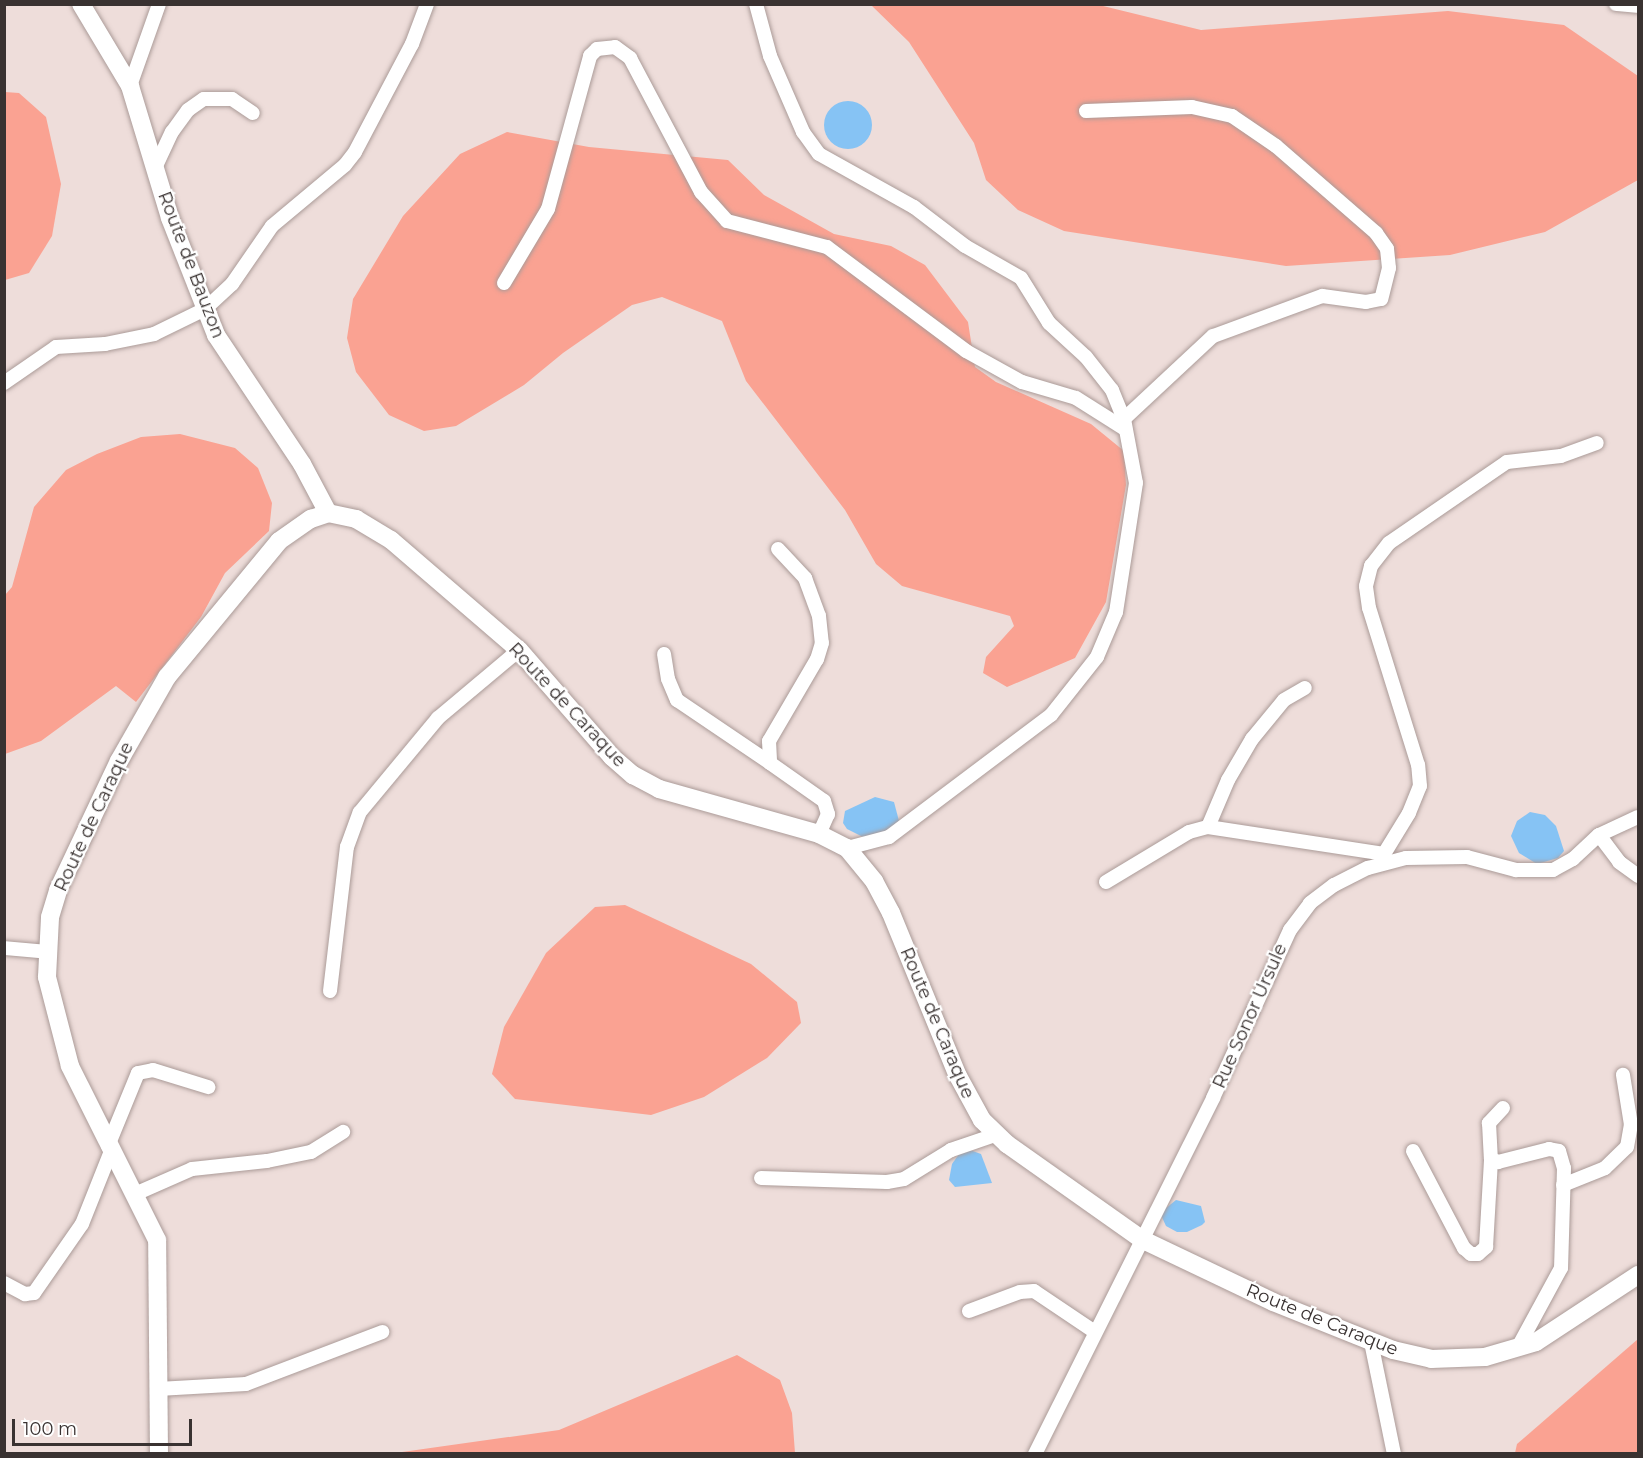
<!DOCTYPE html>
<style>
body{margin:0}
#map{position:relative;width:1643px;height:1458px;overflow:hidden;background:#eeddda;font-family:Montserrat,sans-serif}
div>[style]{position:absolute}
.green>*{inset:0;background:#faa292}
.water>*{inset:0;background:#86c3f4}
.round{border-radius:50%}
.roads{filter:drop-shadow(0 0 2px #ab9b98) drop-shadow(0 0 2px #ab9b98)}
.minor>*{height:14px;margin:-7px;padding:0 7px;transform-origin:7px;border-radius:7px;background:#fff}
.tertiary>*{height:18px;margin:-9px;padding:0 9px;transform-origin:9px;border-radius:9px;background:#fff}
span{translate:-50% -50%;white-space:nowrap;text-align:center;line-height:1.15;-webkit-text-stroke:4.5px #fff;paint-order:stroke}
.street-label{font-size:18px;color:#393231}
.frame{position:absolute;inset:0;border:6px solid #393231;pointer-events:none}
.scale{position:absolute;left:12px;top:1419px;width:180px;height:27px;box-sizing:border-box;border:3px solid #393231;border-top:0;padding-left:8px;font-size:18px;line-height:21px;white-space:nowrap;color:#393231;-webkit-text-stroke:4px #fff;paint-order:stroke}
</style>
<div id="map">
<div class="green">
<i style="clip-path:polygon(871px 5px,1099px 5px,1201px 30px,1448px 11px,1564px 25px,1638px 76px,1638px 180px,1545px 232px,1450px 255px,1286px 266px,1064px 231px,1018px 210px,986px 180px,974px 143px,909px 42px)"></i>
<i style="clip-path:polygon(5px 92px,19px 93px,46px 117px,61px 184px,52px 236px,29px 273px,5px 280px)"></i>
<i style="clip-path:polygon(507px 132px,589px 147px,728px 160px,764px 195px,834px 234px,891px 246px,925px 265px,968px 322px,975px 367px,996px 382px,1091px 424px,1124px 451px,1126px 485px,1106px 602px,1075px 658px,1007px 687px,983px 673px,986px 657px,1014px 626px,1010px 616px,902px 586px,876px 564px,845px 510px,746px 381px,722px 321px,662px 297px,632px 305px,563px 353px,524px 385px,456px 426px,424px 431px,389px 415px,356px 372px,347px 338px,353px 299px,403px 216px,460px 154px)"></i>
<i style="clip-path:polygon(180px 434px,235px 448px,258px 468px,272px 503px,269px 531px,225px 573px,201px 617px,136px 702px,116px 686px,41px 741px,5px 754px,5px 595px,12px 587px,34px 507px,66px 470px,97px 454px,141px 437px)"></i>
<i style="clip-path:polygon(625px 905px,751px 964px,797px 1002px,801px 1023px,767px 1058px,704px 1097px,651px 1115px,515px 1099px,492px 1074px,504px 1027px,546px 953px,595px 907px)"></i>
<i style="clip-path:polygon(1638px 1339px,1638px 1453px,1515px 1453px,1517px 1444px)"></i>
<i style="clip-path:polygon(737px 1355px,780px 1380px,792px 1413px,795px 1453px,395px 1453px,559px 1430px)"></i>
</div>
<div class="water">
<i class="round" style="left:824px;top:101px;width:48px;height:48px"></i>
<i style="clip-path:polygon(875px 797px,894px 802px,899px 821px,888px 831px,865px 838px,847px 829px,843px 823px,845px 811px)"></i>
<i style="clip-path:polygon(1530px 812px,1545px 815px,1556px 826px,1564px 851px,1558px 858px,1537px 864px,1519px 853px,1511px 836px,1517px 821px)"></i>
<i style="clip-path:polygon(970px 1150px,981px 1154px,992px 1183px,955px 1187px,949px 1180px,952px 1164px,959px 1154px)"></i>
<i style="clip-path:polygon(1176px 1200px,1201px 1206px,1205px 1222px,1202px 1225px,1187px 1232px,1177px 1232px,1166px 1226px,1160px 1213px)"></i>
</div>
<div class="roads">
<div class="minor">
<i style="left:756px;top:4px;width:54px;rotate:74.9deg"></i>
<i style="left:770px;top:56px;width:83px;rotate:66.5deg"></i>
<i style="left:803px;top:132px;width:27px;rotate:54deg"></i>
<i style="left:819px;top:154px;width:109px;rotate:29.2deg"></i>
<i style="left:914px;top:207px;width:64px;rotate:37.4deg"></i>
<i style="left:965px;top:246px;width:64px;rotate:29.7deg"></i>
<i style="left:1021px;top:278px;width:53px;rotate:58.1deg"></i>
<i style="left:1049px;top:323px;width:50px;rotate:42.6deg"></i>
<i style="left:1086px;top:357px;width:42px;rotate:51.8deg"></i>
<i style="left:1112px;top:390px;width:31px;rotate:68deg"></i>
<i style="left:1124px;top:419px;width:65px;rotate:79.4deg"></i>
<i style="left:1136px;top:483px;width:131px;rotate:98.8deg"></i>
<i style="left:1116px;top:612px;width:49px;rotate:112.9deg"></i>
<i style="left:1097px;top:657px;width:74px;rotate:128.4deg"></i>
<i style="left:1051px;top:715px;width:203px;rotate:143deg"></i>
<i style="left:889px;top:837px;width:43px;rotate:165.3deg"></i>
<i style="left:1616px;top:4px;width:22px;rotate:5deg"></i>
<i style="left:130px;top:86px;width:87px;rotate:-70.5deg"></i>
<i style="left:1086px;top:111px;width:106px;rotate:-2.2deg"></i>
<i style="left:1192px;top:107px;width:41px;rotate:12.7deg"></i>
<i style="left:1232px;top:116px;width:53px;rotate:34.3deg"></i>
<i style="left:1276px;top:146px;width:133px;rotate:41deg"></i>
<i style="left:1376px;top:233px;width:19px;rotate:55deg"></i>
<i style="left:1387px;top:249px;width:19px;rotate:84deg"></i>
<i style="left:1389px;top:268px;width:32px;rotate:104deg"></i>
<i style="left:1381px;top:299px;width:15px;rotate:169deg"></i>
<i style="left:1366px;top:302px;width:44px;rotate:-172.2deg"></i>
<i style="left:1322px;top:296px;width:116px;rotate:159.8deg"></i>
<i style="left:1213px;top:336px;width:122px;rotate:137deg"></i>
<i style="left:155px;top:168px;width:40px;rotate:-65deg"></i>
<i style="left:172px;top:132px;width:27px;rotate:-54deg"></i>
<i style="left:188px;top:110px;width:19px;rotate:-35deg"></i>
<i style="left:204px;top:99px;width:28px"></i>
<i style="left:232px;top:99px;width:25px;rotate:34deg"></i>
<i style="left:504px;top:283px;width:86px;rotate:-59.3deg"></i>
<i style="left:548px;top:209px;width:159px;rotate:-74.6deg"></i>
<i style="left:590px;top:56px;width:10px;rotate:-45deg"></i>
<i style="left:597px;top:49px;width:18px;rotate:-6deg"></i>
<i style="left:615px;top:47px;width:19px;rotate:36deg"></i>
<i style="left:630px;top:58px;width:152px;rotate:62.1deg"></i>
<i style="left:701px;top:192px;width:39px;rotate:48deg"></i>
<i style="left:727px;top:221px;width:103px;rotate:14.6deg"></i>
<i style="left:827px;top:247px;width:174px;rotate:36.8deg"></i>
<i style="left:966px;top:351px;width:64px;rotate:29deg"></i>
<i style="left:1022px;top:382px;width:56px;rotate:16.5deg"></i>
<i style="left:1076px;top:398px;width:58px;rotate:32.3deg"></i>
<i style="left:4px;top:383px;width:63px;rotate:-34.7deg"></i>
<i style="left:56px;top:347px;width:49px;rotate:-3.5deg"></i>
<i style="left:105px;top:344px;width:50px;rotate:-11.5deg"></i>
<i style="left:154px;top:334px;width:57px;rotate:-26.1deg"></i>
<i style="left:205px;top:309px;width:37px;rotate:-43deg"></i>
<i style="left:232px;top:284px;width:70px;rotate:-55.4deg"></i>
<i style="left:272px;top:226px;width:95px;rotate:-39.9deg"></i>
<i style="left:345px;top:165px;width:16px;rotate:-52deg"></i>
<i style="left:355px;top:152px;width:122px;rotate:-62.2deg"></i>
<i style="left:412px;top:44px;width:43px;rotate:-69.4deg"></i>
<i style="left:778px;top:549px;width:40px;rotate:47deg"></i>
<i style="left:805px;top:578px;width:40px;rotate:69.8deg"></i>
<i style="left:819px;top:616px;width:27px;rotate:84deg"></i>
<i style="left:822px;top:643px;width:17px;rotate:107deg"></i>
<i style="left:817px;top:659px;width:95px;rotate:120.3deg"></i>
<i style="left:769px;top:741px;width:22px;rotate:87deg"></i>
<i style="left:770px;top:763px;width:66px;rotate:35.1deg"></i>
<i style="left:824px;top:801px;width:14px;rotate:73deg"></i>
<i style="left:828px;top:814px;width:22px;rotate:114deg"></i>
<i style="left:664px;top:654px;width:25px;rotate:81deg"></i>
<i style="left:668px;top:679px;width:23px;rotate:67deg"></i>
<i style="left:677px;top:700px;width:112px;rotate:34.1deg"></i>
<i style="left:1208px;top:827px;width:51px;rotate:-66.9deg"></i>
<i style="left:1228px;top:780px;width:48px;rotate:-59.7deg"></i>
<i style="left:1252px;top:739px;width:50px;rotate:-50.6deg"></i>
<i style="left:1284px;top:700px;width:24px;rotate:-30deg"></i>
<i style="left:1599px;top:835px;width:34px;rotate:53deg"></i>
<i style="left:1619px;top:862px;width:24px;rotate:36deg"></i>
<i style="left:1384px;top:854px;width:48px;rotate:-58.6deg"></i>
<i style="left:1409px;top:813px;width:29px;rotate:-68deg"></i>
<i style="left:1420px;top:786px;width:21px;rotate:-95deg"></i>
<i style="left:1418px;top:765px;width:164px;rotate:-107.3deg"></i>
<i style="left:1369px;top:608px;width:22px;rotate:-98deg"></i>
<i style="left:1366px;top:586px;width:21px;rotate:-76deg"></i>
<i style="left:1371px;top:566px;width:29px;rotate:-52deg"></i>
<i style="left:1389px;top:543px;width:143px;rotate:-34.5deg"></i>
<i style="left:1507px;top:462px;width:54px;rotate:-6.3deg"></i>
<i style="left:1561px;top:456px;width:38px;rotate:-20deg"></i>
<i style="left:1106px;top:882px;width:97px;rotate:-31.1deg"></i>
<i style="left:1189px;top:832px;width:20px;rotate:-15deg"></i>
<i style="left:1208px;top:827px;width:178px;rotate:8.7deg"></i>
<i style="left:4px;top:948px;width:45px;rotate:5.1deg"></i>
<i style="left:330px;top:991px;width:145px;rotate:-83.3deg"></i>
<i style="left:347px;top:847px;width:37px;rotate:-70deg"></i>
<i style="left:360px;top:812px;width:122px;rotate:-50.3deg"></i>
<i style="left:438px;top:718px;width:106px;rotate:-40deg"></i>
<i style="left:1503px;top:1108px;width:21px;rotate:133deg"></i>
<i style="left:1489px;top:1123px;width:36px;rotate:87deg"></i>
<i style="left:1491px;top:1159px;width:8px;rotate:23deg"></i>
<i style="left:1498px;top:1162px;width:53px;rotate:-14.3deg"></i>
<i style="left:1549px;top:1149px;width:10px;rotate:11deg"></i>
<i style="left:1559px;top:1151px;width:18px;rotate:74deg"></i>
<i style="left:1564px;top:1168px;width:100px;rotate:91.7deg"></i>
<i style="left:1561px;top:1268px;width:92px;rotate:118.5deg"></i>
<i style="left:108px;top:1146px;width:79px;rotate:-67.7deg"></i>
<i style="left:138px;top:1073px;width:15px;rotate:-11deg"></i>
<i style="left:153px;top:1070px;width:58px;rotate:17.2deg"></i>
<i style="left:1413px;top:1151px;width:110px;rotate:62.3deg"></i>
<i style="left:1464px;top:1248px;width:9px;rotate:41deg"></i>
<i style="left:1471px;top:1254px;width:7px"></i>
<i style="left:1478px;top:1254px;width:11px;rotate:-41deg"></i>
<i style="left:1486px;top:1247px;width:88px;rotate:-86.7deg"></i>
<i style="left:761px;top:1178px;width:126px;rotate:1.8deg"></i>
<i style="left:887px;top:1182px;width:17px;rotate:-10deg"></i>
<i style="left:904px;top:1179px;width:55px;rotate:-31.7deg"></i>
<i style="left:951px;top:1150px;width:46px;rotate:-18.8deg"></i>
<i style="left:1563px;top:1185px;width:45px;rotate:-22deg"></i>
<i style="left:1605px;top:1168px;width:30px;rotate:-44deg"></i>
<i style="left:1627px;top:1147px;width:22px;rotate:-80deg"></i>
<i style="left:1631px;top:1125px;width:51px;rotate:-99.1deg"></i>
<i style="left:135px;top:1194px;width:62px;rotate:-23.7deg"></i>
<i style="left:192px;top:1169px;width:75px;rotate:-6.1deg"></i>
<i style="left:267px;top:1161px;width:45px;rotate:-11.6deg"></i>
<i style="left:311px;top:1152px;width:38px;rotate:-32deg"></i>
<i style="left:4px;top:1283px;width:24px;rotate:28deg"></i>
<i style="left:25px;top:1294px;width:9px;rotate:-6deg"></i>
<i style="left:34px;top:1293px;width:84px;rotate:-55.2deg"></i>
<i style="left:82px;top:1224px;width:79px;rotate:-68.3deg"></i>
<i style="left:969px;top:1311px;width:54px;rotate:-20.4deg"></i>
<i style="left:1020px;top:1292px;width:14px;rotate:-4deg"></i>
<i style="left:1034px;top:1291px;width:73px;rotate:33.9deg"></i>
<i style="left:1371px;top:1342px;width:114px;rotate:78.4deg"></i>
<i style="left:158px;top:1389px;width:88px;rotate:-3.3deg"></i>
<i style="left:246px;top:1384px;width:146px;rotate:-20.9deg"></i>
<i style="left:1035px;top:1454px;width:398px;rotate:-63.4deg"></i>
<i style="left:1213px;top:1098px;width:185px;rotate:-65.4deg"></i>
<i style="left:1290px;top:930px;width:34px;rotate:-53deg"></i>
<i style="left:1310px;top:903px;width:30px;rotate:-37deg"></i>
<i style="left:1334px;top:885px;width:38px;rotate:-27deg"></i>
<i style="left:1368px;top:868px;width:39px;rotate:-15deg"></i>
<i style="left:1406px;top:858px;width:61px;rotate:-0.9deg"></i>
<i style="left:1467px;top:857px;width:51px;rotate:14.9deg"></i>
<i style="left:1516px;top:870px;width:37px"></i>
<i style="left:1553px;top:870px;width:23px;rotate:-29deg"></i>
<i style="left:1573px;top:859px;width:35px;rotate:-43deg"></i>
<i style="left:1599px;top:835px;width:43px;rotate:-24.8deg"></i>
</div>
<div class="tertiary">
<i style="left:81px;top:4px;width:96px;rotate:59.1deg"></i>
<i style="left:130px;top:86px;width:138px;rotate:73.1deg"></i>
<i style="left:170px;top:218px;width:126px;rotate:68.5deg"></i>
<i style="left:216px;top:335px;width:155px;rotate:56.3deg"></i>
<i style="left:302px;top:464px;width:55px;rotate:62deg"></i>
<i style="left:159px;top:1454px;width:214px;rotate:-90.5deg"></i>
<i style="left:157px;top:1240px;width:195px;rotate:-116.6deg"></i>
<i style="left:70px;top:1066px;width:92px;rotate:-104.5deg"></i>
<i style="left:47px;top:977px;width:60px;rotate:-87.1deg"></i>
<i style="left:50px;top:917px;width:28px;rotate:-73deg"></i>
<i style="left:58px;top:890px;width:143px;rotate:-64.7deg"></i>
<i style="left:119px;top:761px;width:97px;rotate:-60.3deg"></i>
<i style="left:167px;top:677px;width:176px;rotate:-50.5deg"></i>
<i style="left:279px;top:541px;width:39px;rotate:-35deg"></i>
<i style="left:311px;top:519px;width:18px;rotate:-19deg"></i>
<i style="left:328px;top:513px;width:29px;rotate:12deg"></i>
<i style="left:356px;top:519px;width:41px;rotate:31deg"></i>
<i style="left:391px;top:540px;width:169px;rotate:40.7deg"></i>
<i style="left:519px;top:650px;width:142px;rotate:49deg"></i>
<i style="left:612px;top:757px;width:28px;rotate:41deg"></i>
<i style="left:633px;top:775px;width:30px;rotate:28deg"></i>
<i style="left:659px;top:789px;width:166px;rotate:15.7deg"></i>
<i style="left:819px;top:834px;width:31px;rotate:27deg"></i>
<i style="left:847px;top:848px;width:43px;rotate:50.7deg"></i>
<i style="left:874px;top:881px;width:36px;rotate:62deg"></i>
<i style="left:891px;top:913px;width:176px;rotate:67.7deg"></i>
<i style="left:958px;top:1076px;width:50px;rotate:61.4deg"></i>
<i style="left:982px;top:1120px;width:35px;rotate:44deg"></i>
<i style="left:1007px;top:1144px;width:164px;rotate:35.3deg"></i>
<i style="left:1141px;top:1239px;width:146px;rotate:25.5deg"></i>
<i style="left:1273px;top:1302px;width:129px;rotate:21.8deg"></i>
<i style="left:1393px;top:1350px;width:39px;rotate:13deg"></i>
<i style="left:1431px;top:1359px;width:54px;rotate:-2.1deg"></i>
<i style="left:1485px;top:1357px;width:53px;rotate:-16.4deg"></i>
<i style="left:1536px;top:1342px;width:122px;rotate:-33.3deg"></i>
</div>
</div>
<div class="street-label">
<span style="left:191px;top:265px;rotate:69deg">Route de Bauzon</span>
<span style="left:567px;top:705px;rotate:47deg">Route de Caraque</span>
<span style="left:94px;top:817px;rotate:-65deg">Route de Caraque</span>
<span style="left:1250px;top:1016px;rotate:-66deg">Rue Sonor Ursule</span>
<span style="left:937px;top:1023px;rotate:67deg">Route de Caraque</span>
<span style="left:1322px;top:1320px;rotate:22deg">Route de Caraque</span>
</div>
<div class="frame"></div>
<div class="scale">100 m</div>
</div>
